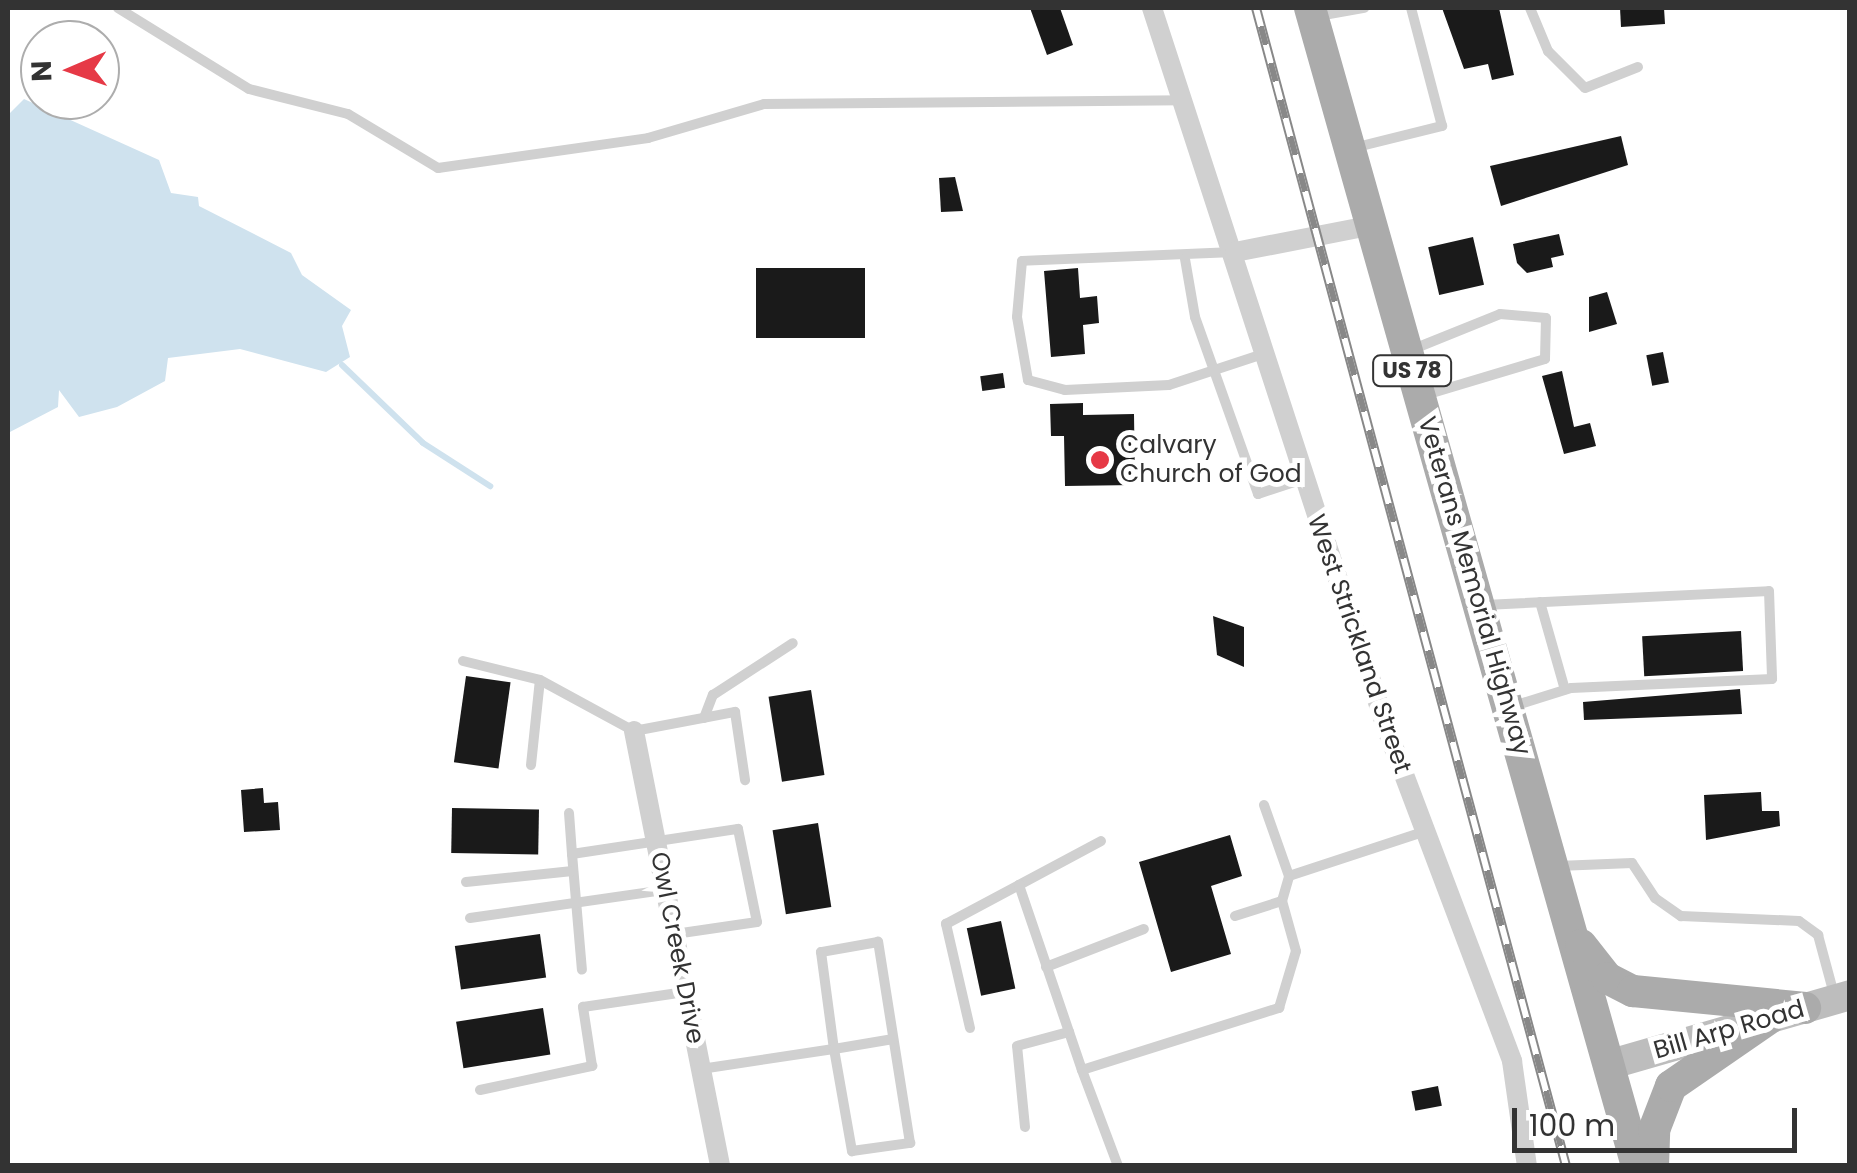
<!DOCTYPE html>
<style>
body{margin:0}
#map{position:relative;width:1857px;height:1173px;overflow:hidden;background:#fff;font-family:Poppins,sans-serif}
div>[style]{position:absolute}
.water>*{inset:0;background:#cfe2ee}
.stream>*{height:6px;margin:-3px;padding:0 3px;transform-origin:3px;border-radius:3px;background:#cfe2ee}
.building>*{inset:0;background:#1a1a1a;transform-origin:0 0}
.service>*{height:10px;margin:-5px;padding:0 5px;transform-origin:5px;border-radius:5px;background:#d0d0d0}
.minor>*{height:20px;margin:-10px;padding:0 10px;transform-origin:10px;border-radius:10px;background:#d0d0d0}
.secondary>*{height:30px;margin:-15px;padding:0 15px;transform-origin:15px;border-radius:15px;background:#bdbdbd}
.primary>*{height:32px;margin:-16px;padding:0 16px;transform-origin:16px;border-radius:16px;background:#ababab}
.rail>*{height:10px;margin-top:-5px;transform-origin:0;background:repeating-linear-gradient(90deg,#fff 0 19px,#888 0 38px);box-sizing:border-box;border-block:2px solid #888}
.dots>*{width:28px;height:28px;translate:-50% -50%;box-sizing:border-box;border:5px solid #fff;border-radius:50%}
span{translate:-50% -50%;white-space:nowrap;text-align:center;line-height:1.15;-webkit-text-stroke:10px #fff;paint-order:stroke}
.shield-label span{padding:2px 8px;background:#fff;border:2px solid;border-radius:8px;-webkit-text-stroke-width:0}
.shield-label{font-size:22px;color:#333;font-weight:700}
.poi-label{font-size:25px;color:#333}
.left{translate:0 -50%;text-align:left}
.street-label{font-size:25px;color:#333}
.frame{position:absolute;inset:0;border:10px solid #333;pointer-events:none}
.north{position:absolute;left:20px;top:20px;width:100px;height:100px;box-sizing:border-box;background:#fff;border:2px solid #adadad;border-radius:50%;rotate:268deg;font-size:28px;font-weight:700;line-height:40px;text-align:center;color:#333}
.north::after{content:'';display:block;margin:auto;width:35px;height:45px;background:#e63946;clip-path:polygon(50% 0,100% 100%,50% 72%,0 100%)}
.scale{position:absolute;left:1512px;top:1108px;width:285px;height:45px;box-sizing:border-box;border:5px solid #333;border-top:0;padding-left:12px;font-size:30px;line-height:35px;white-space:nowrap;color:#333;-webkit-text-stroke:8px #fff;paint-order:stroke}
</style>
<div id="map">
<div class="water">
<i style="clip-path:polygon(24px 99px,159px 160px,171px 193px,198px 197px,199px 206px,291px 253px,302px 275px,351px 310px,342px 326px,350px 357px,326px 372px,240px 349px,168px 358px,165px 381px,117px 407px,79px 417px,59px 390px,58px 407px,8px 433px,8px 115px)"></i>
</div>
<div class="stream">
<i style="left:342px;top:365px;width:112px;rotate:43.9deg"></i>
<i style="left:423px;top:443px;width:80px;rotate:32.7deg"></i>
</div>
<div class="building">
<i style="clip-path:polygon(1030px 8px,1060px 8px,1073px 45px,1047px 55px)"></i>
<i style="clip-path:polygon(1442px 8px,1499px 8px,1514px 75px,1492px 80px,1488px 64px,1464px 69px)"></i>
<i style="clip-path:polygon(1620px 8px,1664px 8px,1665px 24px,1621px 27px)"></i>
<i style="clip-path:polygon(1621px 136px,1628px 165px,1501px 206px,1490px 166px)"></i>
<i style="clip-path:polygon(955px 177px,963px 211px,941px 212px,939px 178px)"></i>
<i style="clip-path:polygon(1559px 234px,1564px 255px,1551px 258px,1553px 267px,1527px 273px,1517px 263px,1513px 244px)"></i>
<i style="left:1473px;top:237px;width:49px;height:46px;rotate:77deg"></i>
<i style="left:756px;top:268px;width:109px;height:70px"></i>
<i style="clip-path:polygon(1078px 268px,1080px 298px,1097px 296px,1099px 323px,1083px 325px,1085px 354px,1051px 357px,1044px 271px)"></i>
<i style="clip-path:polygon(1607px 292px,1617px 324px,1589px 332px,1589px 297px)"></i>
<i style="left:1663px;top:352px;width:31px;height:17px;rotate:79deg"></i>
<i style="clip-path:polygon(1562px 371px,1574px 427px,1590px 423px,1596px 446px,1564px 454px,1542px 376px)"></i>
<i style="left:1003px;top:373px;width:15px;height:23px;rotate:82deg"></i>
<i style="clip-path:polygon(1083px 403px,1083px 415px,1134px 414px,1135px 485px,1065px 486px,1064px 436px,1051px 436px,1050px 404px)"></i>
<i style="clip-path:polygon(1213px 616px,1244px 627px,1244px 667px,1217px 655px)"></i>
<i style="left:1741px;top:631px;width:40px;height:99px;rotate:87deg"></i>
<i style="left:466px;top:676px;width:45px;height:87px;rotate:8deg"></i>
<i style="clip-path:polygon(1740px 689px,1742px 714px,1584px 720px,1583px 702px)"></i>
<i style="left:811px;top:690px;width:86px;height:43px;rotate:81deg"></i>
<i style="clip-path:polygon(263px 788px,264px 803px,278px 802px,280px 830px,244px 832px,241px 790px)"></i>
<i style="clip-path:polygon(1761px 792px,1762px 811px,1779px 811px,1780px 826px,1706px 840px,1704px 795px)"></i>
<i style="left:452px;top:808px;width:87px;height:45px;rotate:1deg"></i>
<i style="left:818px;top:823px;width:85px;height:46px;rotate:81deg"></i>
<i style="clip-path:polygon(1230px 835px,1242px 876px,1211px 886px,1231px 954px,1171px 972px,1139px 862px)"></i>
<i style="left:1001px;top:921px;width:69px;height:35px;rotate:78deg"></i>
<i style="left:540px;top:934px;width:44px;height:86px;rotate:82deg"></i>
<i style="left:543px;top:1008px;width:47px;height:88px;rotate:81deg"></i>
<i style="left:1438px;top:1086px;width:20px;height:27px;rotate:79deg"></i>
</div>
<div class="service">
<i style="left:118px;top:8px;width:154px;rotate:31.7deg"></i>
<i style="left:249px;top:89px;width:102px;rotate:14.2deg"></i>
<i style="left:348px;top:114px;width:105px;rotate:31deg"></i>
<i style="left:438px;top:168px;width:212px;rotate:-8.1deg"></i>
<i style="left:648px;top:138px;width:121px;rotate:-16.3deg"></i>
<i style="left:764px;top:104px;width:420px;rotate:-0.5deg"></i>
<i style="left:1530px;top:8px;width:47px;rotate:67.3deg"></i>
<i style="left:1548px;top:51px;width:52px;rotate:45deg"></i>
<i style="left:1585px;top:88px;width:57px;rotate:-21.6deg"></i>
<i style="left:1318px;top:16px;width:47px;rotate:-9.9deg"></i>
<i style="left:1353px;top:148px;width:92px;rotate:-13.9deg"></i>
<i style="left:1442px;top:126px;width:122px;rotate:-104.7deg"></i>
<i style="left:1234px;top:252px;width:212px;rotate:177.6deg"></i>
<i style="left:1022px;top:261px;width:56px;rotate:95.1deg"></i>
<i style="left:1017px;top:317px;width:64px;rotate:80.1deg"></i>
<i style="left:1028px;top:380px;width:38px;rotate:15deg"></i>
<i style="left:1065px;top:390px;width:104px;rotate:-2.8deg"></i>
<i style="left:1169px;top:385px;width:99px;rotate:-18.3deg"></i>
<i style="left:1185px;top:259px;width:59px;rotate:80.2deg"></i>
<i style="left:1195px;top:317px;width:188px;rotate:70.4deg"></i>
<i style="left:1258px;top:494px;width:47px;rotate:-18.4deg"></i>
<i style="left:1411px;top:350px;width:96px;rotate:-22deg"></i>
<i style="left:1500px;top:314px;width:46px;rotate:5deg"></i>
<i style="left:1546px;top:318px;width:41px;rotate:91.4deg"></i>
<i style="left:1545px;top:359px;width:125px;rotate:163.3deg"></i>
<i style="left:1540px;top:602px;width:91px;rotate:74.1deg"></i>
<i style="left:1485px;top:605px;width:284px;rotate:-2.8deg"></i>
<i style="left:1769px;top:591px;width:88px;rotate:88deg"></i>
<i style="left:1772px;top:679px;width:201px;rotate:177.4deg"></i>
<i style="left:1571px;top:688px;width:64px;rotate:162.7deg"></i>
<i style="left:463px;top:661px;width:79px;rotate:13.9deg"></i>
<i style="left:704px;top:718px;width:25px;rotate:-69deg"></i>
<i style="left:713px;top:695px;width:95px;rotate:-33deg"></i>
<i style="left:531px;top:765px;width:85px;rotate:-84deg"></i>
<i style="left:540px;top:680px;width:107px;rotate:28.5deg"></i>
<i style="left:634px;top:731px;width:103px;rotate:-10.7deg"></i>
<i style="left:735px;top:712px;width:69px;rotate:81.6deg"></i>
<i style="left:1264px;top:805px;width:75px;rotate:70.6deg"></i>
<i style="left:569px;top:813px;width:41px;rotate:85.8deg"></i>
<i style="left:572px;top:854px;width:168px;rotate:-8.6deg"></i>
<i style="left:738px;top:829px;width:95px;rotate:78.5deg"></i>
<i style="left:757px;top:922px;width:83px;rotate:171.7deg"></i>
<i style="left:572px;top:854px;width:116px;rotate:85.1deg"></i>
<i style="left:1558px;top:866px;width:74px;rotate:-2.3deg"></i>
<i style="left:1632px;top:863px;width:42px;rotate:56.7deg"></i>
<i style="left:1655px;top:898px;width:32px;rotate:35deg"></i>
<i style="left:1681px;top:916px;width:118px;rotate:2.4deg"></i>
<i style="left:1799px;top:921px;width:24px;rotate:36deg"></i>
<i style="left:1818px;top:935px;width:65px;rotate:74.9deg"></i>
<i style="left:466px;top:882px;width:107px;rotate:-5.9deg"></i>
<i style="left:1019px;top:885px;width:93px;rotate:-28.2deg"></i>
<i style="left:1235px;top:916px;width:49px;rotate:-17.7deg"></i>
<i style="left:1282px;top:901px;width:26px;rotate:-74deg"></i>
<i style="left:1289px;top:876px;width:141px;rotate:-18.2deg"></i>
<i style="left:470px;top:918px;width:197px;rotate:-8.2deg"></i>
<i style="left:1046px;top:967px;width:105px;rotate:-21.2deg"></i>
<i style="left:970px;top:1028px;width:107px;rotate:-103deg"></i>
<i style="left:946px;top:924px;width:83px;rotate:-28.1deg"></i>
<i style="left:1019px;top:885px;width:195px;rotate:71.2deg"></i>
<i style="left:701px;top:1069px;width:134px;rotate:-8.6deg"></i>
<i style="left:834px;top:1049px;width:104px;rotate:80deg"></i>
<i style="left:852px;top:1151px;width:59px;rotate:-7.9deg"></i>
<i style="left:910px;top:1143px;width:204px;rotate:-99deg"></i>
<i style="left:878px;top:942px;width:58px;rotate:170deg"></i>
<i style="left:821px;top:952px;width:98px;rotate:82.4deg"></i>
<i style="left:834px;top:1049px;width:60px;rotate:-9.6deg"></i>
<i style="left:480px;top:1090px;width:115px;rotate:-12.1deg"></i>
<i style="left:592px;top:1066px;width:60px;rotate:-98.7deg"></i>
<i style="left:583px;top:1007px;width:103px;rotate:-8.4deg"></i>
<i style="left:1025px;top:1127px;width:81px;rotate:-95.6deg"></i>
<i style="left:1017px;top:1046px;width:54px;rotate:-15.1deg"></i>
<i style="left:1118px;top:1166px;width:103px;rotate:-110.6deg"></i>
<i style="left:1082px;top:1070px;width:207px;rotate:-17.5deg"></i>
<i style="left:1279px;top:1008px;width:59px;rotate:-73.4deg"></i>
<i style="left:1296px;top:951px;width:52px;rotate:-105.6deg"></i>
</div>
<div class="minor">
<i style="left:1152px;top:8px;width:756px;rotate:71.97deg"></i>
<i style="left:1386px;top:727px;width:357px;rotate:69.3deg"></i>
<i style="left:1512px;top:1061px;width:106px;rotate:81.9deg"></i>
<i style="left:1235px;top:252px;width:136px;rotate:-11deg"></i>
<i style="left:634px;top:731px;width:443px;rotate:78.8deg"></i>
</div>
<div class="secondary">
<i style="left:1608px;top:1065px;width:252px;rotate:-16.1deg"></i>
</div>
<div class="primary">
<i style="left:1310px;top:8px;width:1203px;rotate:74.23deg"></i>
<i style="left:1581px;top:945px;width:42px;rotate:51.8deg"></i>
<i style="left:1607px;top:978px;width:29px;rotate:27deg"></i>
<i style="left:1633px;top:991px;width:173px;rotate:5.6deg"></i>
<i style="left:1653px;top:1166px;width:36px;rotate:-88deg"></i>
<i style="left:1654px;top:1130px;width:47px;rotate:-68.9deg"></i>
<i style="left:1671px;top:1086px;width:121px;rotate:-34.6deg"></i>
</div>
<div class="rail">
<i style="left:1256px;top:8px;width:1199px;rotate:75.01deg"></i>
</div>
<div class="dots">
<i style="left:1100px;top:460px;background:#e63946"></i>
</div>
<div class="shield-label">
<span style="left:1412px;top:371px">US 78</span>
</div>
<div class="poi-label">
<span class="left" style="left:1120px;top:460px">Calvary<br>Church of God</span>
</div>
<div class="street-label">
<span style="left:1474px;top:586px;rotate:74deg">Veterans Memorial Highway</span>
<span style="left:1359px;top:644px;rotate:71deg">West Strickland Street</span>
<span style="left:677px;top:948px;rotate:79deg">Owl Creek Drive</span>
<span style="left:1729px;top:1030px;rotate:-16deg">Bill Arp Road</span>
</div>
<div class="frame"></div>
<div class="north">N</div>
<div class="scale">100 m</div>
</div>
